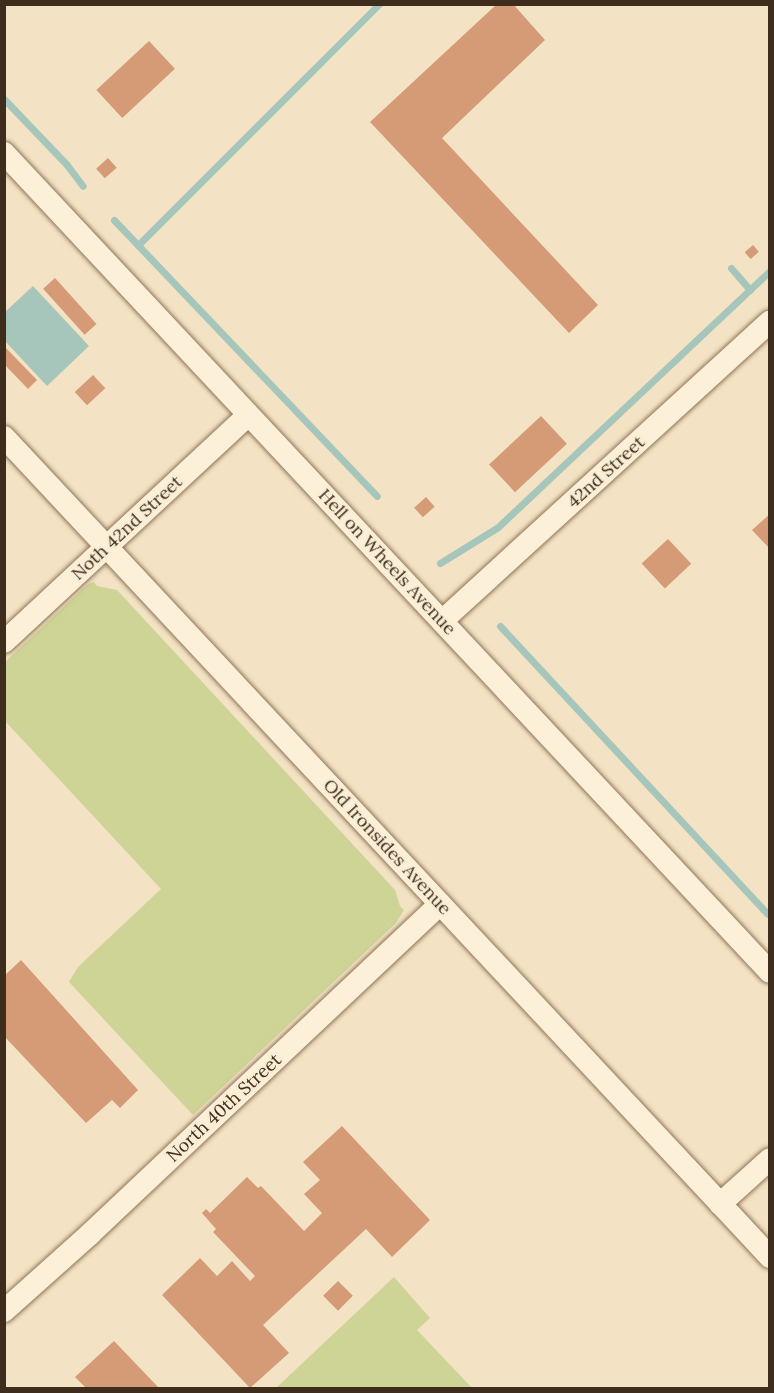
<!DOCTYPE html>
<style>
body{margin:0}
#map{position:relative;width:774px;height:1393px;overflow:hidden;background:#f3e3c4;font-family:Lora,serif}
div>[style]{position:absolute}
.green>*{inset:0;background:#ced396}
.water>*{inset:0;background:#a6c6bb}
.stream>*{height:7px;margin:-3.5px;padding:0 3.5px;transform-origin:3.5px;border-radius:3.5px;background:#a6c6bb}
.building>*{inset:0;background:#d59a76;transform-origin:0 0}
.roads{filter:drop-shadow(0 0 2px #907458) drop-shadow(0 0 2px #907458)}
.minor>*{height:22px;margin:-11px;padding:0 11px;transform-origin:11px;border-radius:11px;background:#fcf0d8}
span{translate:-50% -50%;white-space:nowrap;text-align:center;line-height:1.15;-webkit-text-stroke:5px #f9edd4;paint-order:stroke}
.street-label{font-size:18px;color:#3e2c1d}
.frame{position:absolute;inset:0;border:6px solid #3e2c1d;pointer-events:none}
</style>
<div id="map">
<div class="green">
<i style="clip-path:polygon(94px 582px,97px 586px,117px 590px,395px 890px,400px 906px,404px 910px,396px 923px,193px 1115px,69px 982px,78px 967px,161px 889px,5px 721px,5px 662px,88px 584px)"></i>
<i style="clip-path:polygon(394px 1277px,430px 1318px,417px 1330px,472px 1388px,276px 1388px)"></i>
</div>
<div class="water">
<i style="clip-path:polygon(33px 286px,89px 346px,47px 386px,5px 341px,5px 312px)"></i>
</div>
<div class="stream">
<i style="left:4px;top:99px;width:91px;rotate:46.3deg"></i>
<i style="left:67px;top:165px;width:26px;rotate:53deg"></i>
<i style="left:114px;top:220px;width:381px;rotate:46.4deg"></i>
<i style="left:138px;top:245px;width:341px;rotate:-45deg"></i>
<i style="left:731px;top:268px;width:29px;rotate:49deg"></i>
<i style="left:440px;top:563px;width:68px;rotate:-31.8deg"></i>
<i style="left:498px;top:527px;width:374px;rotate:-43.3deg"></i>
<i style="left:500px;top:626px;width:393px;rotate:47.1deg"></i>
</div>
<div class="building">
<i style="clip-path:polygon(497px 4px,513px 4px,545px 40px,442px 138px,598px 305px,569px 333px,370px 122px)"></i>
<i style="left:149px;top:41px;width:38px;height:72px;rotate:47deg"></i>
<i style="left:108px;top:158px;width:13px;height:16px;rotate:48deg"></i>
<i style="left:753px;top:245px;width:9px;height:11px;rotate:49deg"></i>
<i style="left:55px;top:278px;width:62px;height:16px;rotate:48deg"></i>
<i style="clip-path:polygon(4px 346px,37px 380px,28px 389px,4px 364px)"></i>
<i style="left:93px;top:375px;width:18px;height:25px;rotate:47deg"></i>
<i style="left:541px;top:416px;width:38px;height:71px;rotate:47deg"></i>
<i style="left:426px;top:497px;width:13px;height:16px;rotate:48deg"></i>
<i style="clip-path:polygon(770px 514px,770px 549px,752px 530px)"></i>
<i style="left:668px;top:539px;width:34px;height:36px;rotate:47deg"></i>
<i style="clip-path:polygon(21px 960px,138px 1090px,120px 1108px,112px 1100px,86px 1123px,4px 1036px,4px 976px)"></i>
<i style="clip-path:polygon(342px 1126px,430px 1220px,392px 1257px,366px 1229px,263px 1325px,289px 1353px,250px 1388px,162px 1295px,200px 1258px,217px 1276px,232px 1261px,250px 1281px,255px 1276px,213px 1232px,216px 1229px,202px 1213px,206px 1209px,210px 1213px,247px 1177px,258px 1188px,261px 1186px,304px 1231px,322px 1213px,304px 1194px,320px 1180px,303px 1162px)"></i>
<i style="left:338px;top:1281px;width:21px;height:21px;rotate:45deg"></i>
<i style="clip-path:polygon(114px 1341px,159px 1388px,86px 1388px,75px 1377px)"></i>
</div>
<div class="roads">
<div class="minor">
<i style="left:4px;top:153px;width:1121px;rotate:46.92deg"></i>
<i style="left:4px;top:437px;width:1122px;rotate:46.95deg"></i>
<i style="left:442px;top:621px;width:444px;rotate:-42.4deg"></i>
<i style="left:4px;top:642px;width:333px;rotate:-42.9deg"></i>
<i style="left:720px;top:1204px;width:67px;rotate:-42deg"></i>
<i style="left:4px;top:1311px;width:115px;rotate:-41.8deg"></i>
<i style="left:90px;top:1234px;width:481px;rotate:-43.3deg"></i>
</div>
</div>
<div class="street-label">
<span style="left:606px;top:472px;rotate:-42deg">42nd Street</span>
<span style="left:127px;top:528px;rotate:-43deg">Noth 42nd Street</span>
<span style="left:387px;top:562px;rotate:47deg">Hell on Wheels Avenue</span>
<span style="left:387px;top:847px;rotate:47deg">Old Ironsides Avenue</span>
<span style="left:224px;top:1108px;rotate:-43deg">North 40th Street</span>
</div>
<div class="frame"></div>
</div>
